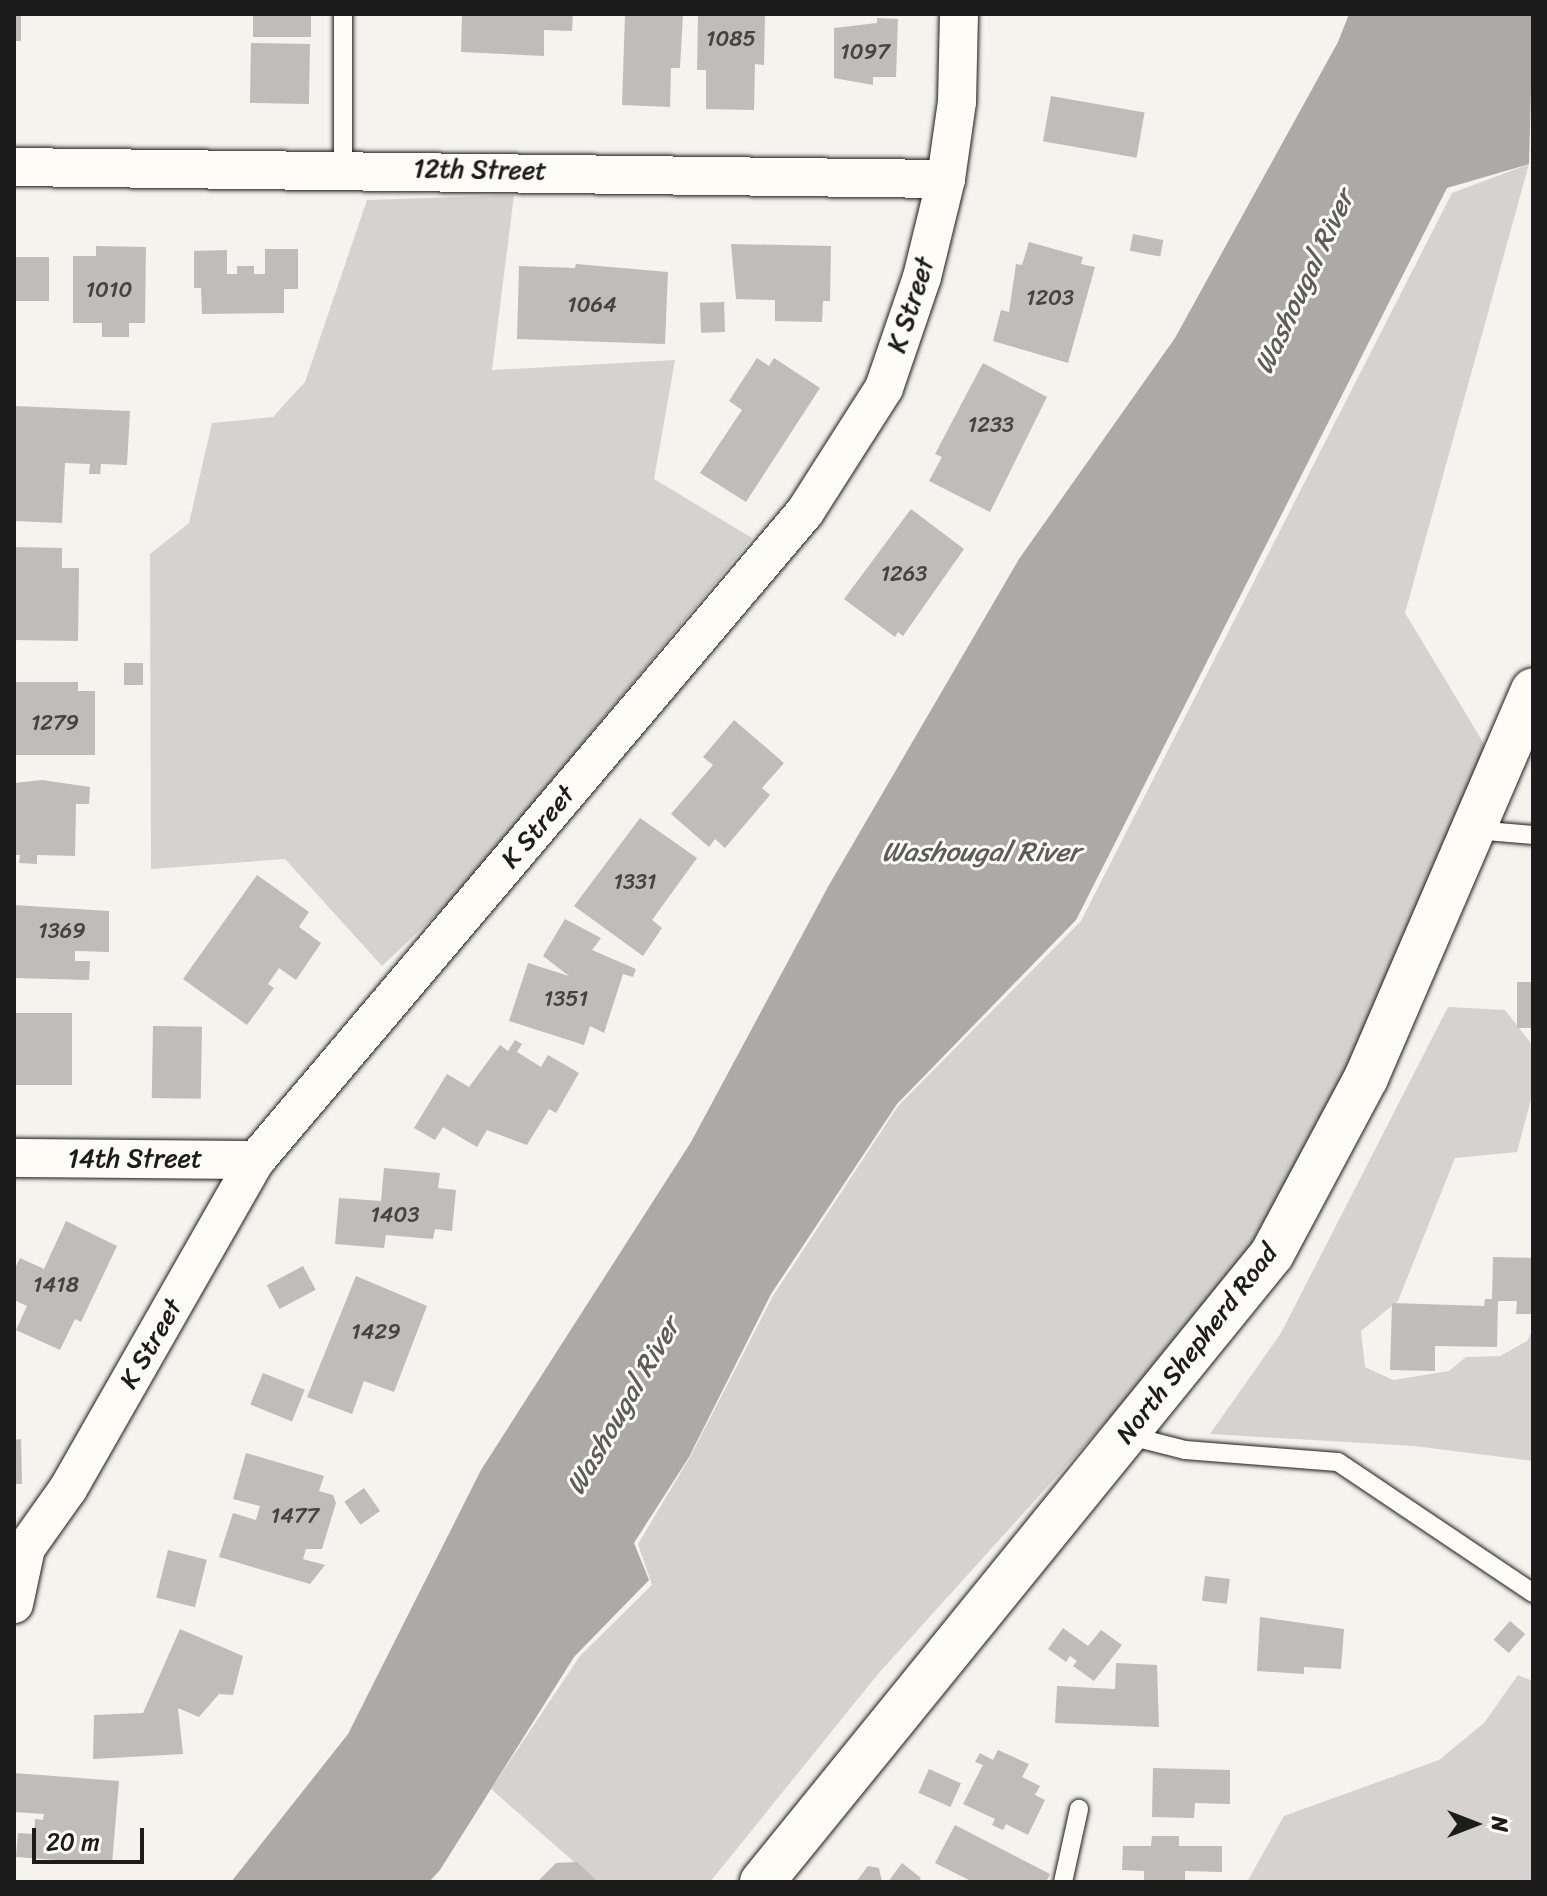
<!DOCTYPE html>
<style>
body{margin:0}
#map{position:relative;width:1547px;height:1896px;overflow:hidden;background:#f4f3ee;font-family:Sriracha,sans-serif}
div>[style]{position:absolute}
.green>*{inset:0;background:#d4d3cf}
.water>*{inset:0;background:#abaaa6}
.building>*{inset:0;background:#bebdba;transform-origin:0 0}
.roads{filter:drop-shadow(0 0 2px #1c1c1c) drop-shadow(0 0 2px #1c1c1c)}
.service>*{height:18px;margin:-9px;padding:0 9px;transform-origin:9px;border-radius:9px;background:#fdfcf7}
.minor>*{height:38px;margin:-19px;padding:0 19px;transform-origin:19px;border-radius:19px;background:#fdfcf7}
.tertiary>*{height:44px;margin:-22px;padding:0 22px;transform-origin:22px;border-radius:22px;background:#fdfcf7}
span{translate:-50% -50%;white-space:nowrap;text-align:center;line-height:1.15;-webkit-text-stroke:6px #fdfcf7;paint-order:stroke}
.number-label{font-size:22px;color:#444}
.number-label span{-webkit-text-stroke-width:0}
.street-label{font-size:26px;color:#1c1c1c}
.water-label{font-size:28px;color:#5c5c5a;font-style:italic}
.frame{position:absolute;inset:0;border:16px solid #1c1c1c;pointer-events:none}
.north{position:absolute;left:1435px;top:1784px;width:80px;height:80px;-webkit-text-stroke:6px #fdfcf7;paint-order:stroke;rotate:90deg;font-size:22px;font-weight:700;line-height:32px;text-align:center;color:#1c1c1c}
.north::after{content:'';display:block;margin:auto;width:28px;height:36px;background:#1c1c1c;clip-path:polygon(50% 0,100% 100%,50% 72%,0 100%)}
.scale{position:absolute;left:32px;top:1828px;width:112px;height:36px;box-sizing:border-box;border:4px solid #1c1c1c;border-top:0;padding-left:10px;font-size:24px;line-height:28px;white-space:nowrap;color:#1c1c1c;-webkit-text-stroke:6px #fdfcf7;paint-order:stroke}
</style>
<div id="map">
<div class="green">
<i style="clip-path:polygon(1529px 164px,1405px 613px,1495px 762px,1264px 1247px,878px 1674px,710px 1882px,597px 1882px,491px 1789px,580px 1656px,652px 1585px,638px 1544px,690px 1457px,773px 1296px,898px 1106px,1081px 921px,1452px 193px)"></i>
<i style="clip-path:polygon(514px 195px,492px 370px,675px 360px,654px 479px,752px 538px,460px 892px,382px 966px,285px 859px,151px 869px,150px 554px,189px 523px,212px 423px,273px 417px,305px 382px,367px 200px)"></i>
<i style="clip-path:polygon(1448px 1007px,1505px 1010px,1533px 1046px,1533px 1092px,1517px 1152px,1455px 1158px,1398px 1301px,1361px 1331px,1365px 1367px,1393px 1380px,1449px 1371px,1466px 1357px,1500px 1356px,1527px 1341px,1533px 1329px,1533px 1461px,1414px 1446px,1210px 1434px,1281px 1333px)"></i>
<i style="clip-path:polygon(1518px 1675px,1533px 1681px,1533px 1882px,1247px 1882px,1284px 1816px,1439px 1760px,1484px 1723px)"></i>
</div>
<div class="water">
<i style="clip-path:polygon(1349px 14px,1533px 14px,1529px 164px,1447px 188px,1076px 920px,897px 1104px,771px 1294px,689px 1457px,634px 1543px,649px 1580px,574px 1657px,440px 1870px,429px 1882px,231px 1882px,348px 1734px,481px 1470px,691px 1142px,829px 885px,1019px 559px,1175px 338px,1338px 42px)"></i>
</div>
<div class="building">
<i style="left:14px;top:14px;width:7px;height:27px"></i>
<i style="left:253px;top:14px;width:58px;height:23px"></i>
<i style="clip-path:polygon(462px 14px,573px 14px,572px 31px,544px 30px,544px 56px,461px 52px)"></i>
<i style="clip-path:polygon(625px 14px,683px 14px,680px 68px,671px 68px,670px 107px,622px 105px)"></i>
<i style="clip-path:polygon(698px 14px,765px 14px,764px 65px,755px 64px,754px 110px,706px 109px,706px 70px,697px 70px)"></i>
<i style="clip-path:polygon(877px 18px,898px 19px,896px 77px,873px 77px,873px 85px,834px 78px,834px 28px,877px 23px)"></i>
<i style="left:251px;top:43px;width:59px;height:60px;rotate:1deg"></i>
<i style="left:1051px;top:96px;width:95px;height:46px;rotate:10deg"></i>
<i style="left:1133px;top:234px;width:31px;height:17px;rotate:11deg"></i>
<i style="clip-path:polygon(1029px 242px,1083px 257px,1081px 264px,1095px 267px,1068px 363px,993px 341px,1001px 310px,1009px 312px,1016px 264px,1022px 265px)"></i>
<i style="clip-path:polygon(731px 244px,831px 246px,830px 301px,823px 301px,822px 322px,775px 321px,775px 300px,736px 299px)"></i>
<i style="clip-path:polygon(96px 246px,146px 247px,145px 323px,129px 323px,129px 337px,102px 337px,102px 323px,73px 323px,73px 256px,96px 256px)"></i>
<i style="clip-path:polygon(265px 249px,298px 249px,298px 289px,284px 289px,284px 313px,202px 314px,201px 288px,194px 288px,194px 251px,227px 250px,227px 274px,237px 274px,237px 266px,254px 266px,254px 274px,265px 274px)"></i>
<i style="left:14px;top:257px;width:35px;height:44px"></i>
<i style="clip-path:polygon(576px 264px,668px 272px,665px 344px,517px 339px,519px 266px,575px 268px)"></i>
<i style="left:724px;top:302px;width:30px;height:24px;rotate:88deg"></i>
<i style="clip-path:polygon(757px 358px,769px 366px,774px 358px,820px 388px,746px 502px,700px 473px,742px 410px,729px 401px)"></i>
<i style="clip-path:polygon(983px 363px,1047px 397px,990px 512px,929px 481px,942px 457px,935px 454px)"></i>
<i style="clip-path:polygon(14px 406px,130px 411px,127px 465px,101px 464px,100px 474px,89px 474px,90px 464px,65px 463px,62px 523px,14px 521px)"></i>
<i style="clip-path:polygon(911px 509px,964px 549px,903px 636px,898px 632px,895px 637px,844px 599px)"></i>
<i style="clip-path:polygon(14px 547px,62px 548px,62px 568px,79px 568px,78px 641px,14px 640px)"></i>
<i style="left:124px;top:663px;width:19px;height:22px"></i>
<i style="clip-path:polygon(14px 682px,78px 682px,78px 691px,95px 691px,95px 755px,14px 755px)"></i>
<i style="clip-path:polygon(734px 720px,784px 763px,762px 788px,770px 795px,725px 848px,715px 839px,709px 847px,671px 814px,713px 765px,703px 757px)"></i>
<i style="clip-path:polygon(42px 780px,90px 787px,89px 804px,76px 804px,75px 856px,37px 855px,37px 864px,19px 863px,20px 855px,14px 855px,14px 783px)"></i>
<i style="clip-path:polygon(640px 818px,697px 858px,652px 920px,662px 928px,643px 956px,574px 906px)"></i>
<i style="clip-path:polygon(257px 875px,309px 912px,299px 927px,321px 943px,296px 980px,279px 968px,268px 984px,274px 988px,247px 1025px,183px 979px)"></i>
<i style="clip-path:polygon(14px 905px,109px 911px,109px 952px,75px 951px,75px 961px,90px 961px,89px 980px,14px 978px)"></i>
<i style="clip-path:polygon(565px 919px,601px 938px,592px 950px,636px 969px,633px 977px,623px 974px,604px 1033px,590px 1026px,584px 1045px,509px 1021px,528px 963px,569px 976px,543px 956px)"></i>
<i style="left:1517px;top:982px;width:16px;height:46px"></i>
<i style="left:14px;top:1013px;width:58px;height:72px"></i>
<i style="left:153px;top:1026px;width:49px;height:72px;rotate:1deg"></i>
<i style="clip-path:polygon(515px 1040px,522px 1044px,517px 1052px,541px 1067px,548px 1055px,579px 1073px,556px 1113px,549px 1109px,527px 1145px,487px 1130px,477px 1147px,443px 1127px,435px 1140px,414px 1128px,447px 1074px,469px 1087px,500px 1045px,508px 1051px)"></i>
<i style="clip-path:polygon(384px 1168px,440px 1173px,438px 1188px,456px 1190px,452px 1231px,435px 1229px,433px 1239px,386px 1235px,384px 1248px,335px 1244px,339px 1198px,381px 1201px)"></i>
<i style="clip-path:polygon(66px 1221px,117px 1246px,81px 1322px,75px 1319px,60px 1350px,16px 1330px,27px 1306px,14px 1300px,14px 1270px,20px 1258px,44px 1269px)"></i>
<i style="clip-path:polygon(1493px 1257px,1533px 1258px,1533px 1314px,1516px 1314px,1517px 1301px,1498px 1301px,1497px 1347px,1435px 1346px,1435px 1371px,1390px 1370px,1392px 1303px,1484px 1306px,1485px 1299px,1492px 1299px)"></i>
<i style="left:303px;top:1266px;width:27px;height:41px;rotate:62deg"></i>
<i style="clip-path:polygon(356px 1276px,427px 1306px,394px 1392px,364px 1381px,352px 1414px,307px 1397px)"></i>
<i style="left:263px;top:1373px;width:45px;height:34px;rotate:22deg"></i>
<i style="clip-path:polygon(21px 1439px,22px 1484px,14px 1484px,14px 1440px)"></i>
<i style="clip-path:polygon(246px 1453px,324px 1476px,319px 1491px,333px 1495px,336px 1503px,322px 1549px,306px 1549px,303px 1559px,325px 1565px,310px 1584px,219px 1557px,233px 1513px,256px 1520px,260px 1506px,233px 1499px)"></i>
<i style="left:364px;top:1488px;width:28px;height:24px;rotate:55deg"></i>
<i style="left:168px;top:1550px;width:40px;height:49px;rotate:14deg"></i>
<i style="left:1205px;top:1576px;width:25px;height:25px;rotate:7deg"></i>
<i style="clip-path:polygon(1260px 1617px,1344px 1629px,1341px 1669px,1304px 1667px,1304px 1674px,1257px 1671px)"></i>
<i style="left:1510px;top:1621px;width:20px;height:25px;rotate:41deg"></i>
<i style="clip-path:polygon(1063px 1628px,1088px 1646px,1101px 1630px,1122px 1645px,1094px 1681px,1073px 1666px,1077px 1661px,1070px 1656px,1066px 1662px,1048px 1649px)"></i>
<i style="clip-path:polygon(180px 1629px,243px 1656px,233px 1695px,219px 1694px,199px 1717px,178px 1708px,183px 1754px,93px 1759px,94px 1715px,143px 1713px)"></i>
<i style="clip-path:polygon(1116px 1663px,1157px 1665px,1159px 1727px,1055px 1723px,1057px 1686px,1115px 1689px)"></i>
<i style="clip-path:polygon(998px 1750px,1029px 1764px,1022px 1777px,1040px 1786px,1035px 1795px,1045px 1800px,1028px 1835px,1006px 1824px,1003px 1830px,992px 1825px,995px 1819px,963px 1804px,983px 1765px,975px 1762px,980px 1753px,993px 1760px)"></i>
<i style="clip-path:polygon(1153px 1768px,1230px 1770px,1230px 1804px,1195px 1803px,1194px 1818px,1152px 1817px)"></i>
<i style="left:929px;top:1769px;width:35px;height:26px;rotate:24deg"></i>
<i style="clip-path:polygon(14px 1773px,119px 1781px,112px 1864px,16px 1857px,18px 1833px,34px 1834px,35px 1819px,43px 1820px,44px 1814px,14px 1812px)"></i>
<i style="clip-path:polygon(955px 1825px,1050px 1874px,1046px 1882px,973px 1882px,935px 1863px)"></i>
<i style="clip-path:polygon(1152px 1836px,1179px 1836px,1179px 1846px,1222px 1846px,1222px 1872px,1185px 1871px,1185px 1882px,1144px 1882px,1144px 1871px,1122px 1870px,1123px 1846px,1151px 1846px)"></i>
<i style="clip-path:polygon(577px 1862px,598px 1882px,537px 1882px,556px 1863px)"></i>
<i style="clip-path:polygon(902px 1863px,921px 1878px,918px 1882px,888px 1882px)"></i>
<i style="clip-path:polygon(868px 1866px,879px 1868px,882px 1882px,856px 1882px)"></i>
</div>
<div class="roads">
<div class="service">
<i style="left:343px;top:167px;width:153px;rotate:-90deg"></i>
<i style="left:1475px;top:830px;width:58px;rotate:4.9deg"></i>
<i style="left:1126px;top:1435px;width:61px;rotate:14.3deg"></i>
<i style="left:1185px;top:1450px;width:153px;rotate:4.5deg"></i>
<i style="left:1338px;top:1462px;width:235px;rotate:33.9deg"></i>
<i style="left:1063px;top:1882px;width:75px;rotate:-77.6deg"></i>
</div>
<div class="minor">
<i style="left:14px;top:167px;width:932px;rotate:0.74deg"></i>
<i style="left:14px;top:1158px;width:242px;rotate:0.5deg"></i>
<i style="left:14px;top:1604px;width:57px;rotate:-77.9deg"></i>
<i style="left:26px;top:1548px;width:72px;rotate:-54.6deg"></i>
<i style="left:68px;top:1489px;width:379px;rotate:-60.3deg"></i>
<i style="left:256px;top:1160px;width:849px;rotate:-49.73deg"></i>
<i style="left:805px;top:512px;width:147px;rotate:-57.5deg"></i>
<i style="left:884px;top:388px;width:117px;rotate:-71.1deg"></i>
<i style="left:922px;top:277px;width:101px;rotate:-76.2deg"></i>
<i style="left:946px;top:179px;width:78px;rotate:-81.9deg"></i>
<i style="left:957px;top:102px;width:88px;rotate:-88.7deg"></i>
</div>
<div class="tertiary">
<i style="left:762px;top:1882px;width:809px;rotate:-50.92deg"></i>
<i style="left:1272px;top:1254px;width:200px;rotate:-61.9deg"></i>
<i style="left:1366px;top:1078px;width:422px;rotate:-66.7deg"></i>
</div>
</div>
<div class="number-label">
<span style="left:731px;top:39px">1085</span>
<span style="left:865px;top:52px">1097</span>
<span style="left:109px;top:290px">1010</span>
<span style="left:1050px;top:298px">1203</span>
<span style="left:592px;top:305px">1064</span>
<span style="left:991px;top:425px">1233</span>
<span style="left:904px;top:574px">1263</span>
<span style="left:55px;top:723px">1279</span>
<span style="left:635px;top:882px">1331</span>
<span style="left:62px;top:931px">1369</span>
<span style="left:566px;top:999px">1351</span>
<span style="left:395px;top:1215px">1403</span>
<span style="left:56px;top:1285px">1418</span>
<span style="left:376px;top:1332px">1429</span>
<span style="left:295px;top:1516px">1477</span>
</div>
<div class="street-label">
<span style="left:480px;top:170px;rotate:1deg">12th Street</span>
<span style="left:911px;top:305px;rotate:-72deg">K Street</span>
<span style="left:538px;top:827px;rotate:-50deg">K Street</span>
<span style="left:135px;top:1159px">14th Street</span>
<span style="left:151px;top:1344px;rotate:-60deg">K Street</span>
<span style="left:1197px;top:1344px;rotate:-52deg">North Shepherd Road</span>
</div>
<div class="water-label">
<span style="left:1304px;top:282px;rotate:-65deg">Washougal River</span>
<span style="left:981px;top:852px">Washougal River</span>
<span style="left:623px;top:1406px;rotate:-60deg">Washougal River</span>
</div>
<div class="frame"></div>
<div class="north">N</div>
<div class="scale">20 m</div>
</div>
